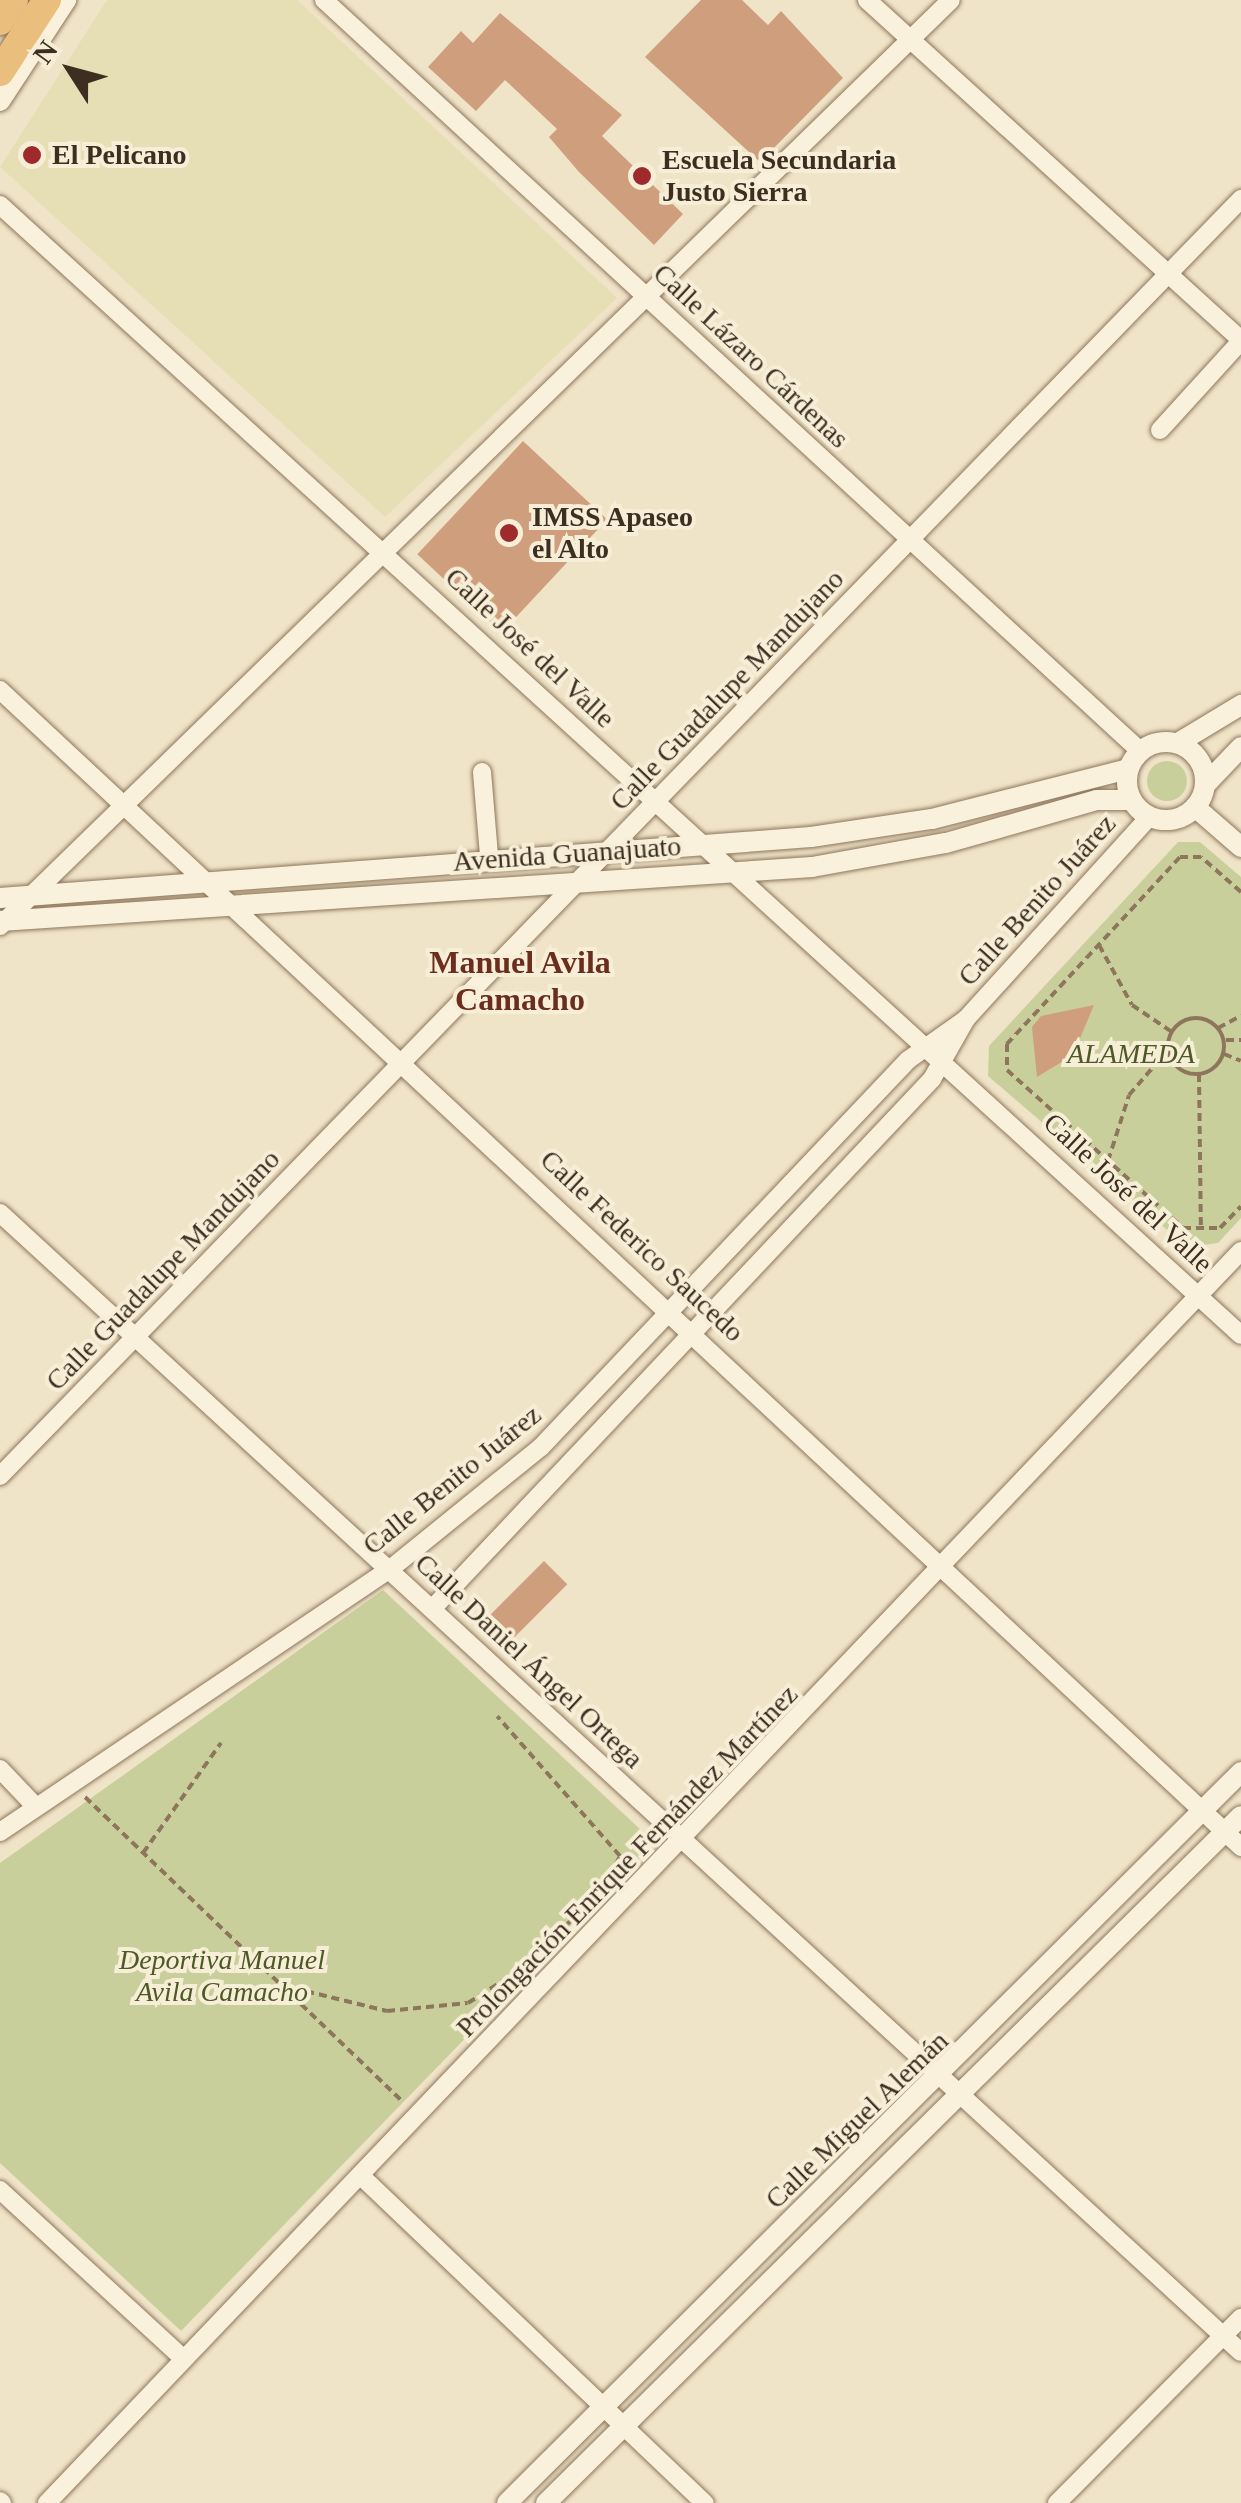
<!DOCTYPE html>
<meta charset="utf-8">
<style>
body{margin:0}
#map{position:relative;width:1241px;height:2503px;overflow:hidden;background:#f0e4c8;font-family:Georgia,serif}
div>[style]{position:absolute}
.farmland>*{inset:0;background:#e6deb5}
.green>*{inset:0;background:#c9cf9b}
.round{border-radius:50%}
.building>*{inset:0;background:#cf9f7d;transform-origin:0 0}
.path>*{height:4px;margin-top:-2px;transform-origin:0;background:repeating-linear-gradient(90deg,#8d765c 0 8px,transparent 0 13px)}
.path>.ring{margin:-2px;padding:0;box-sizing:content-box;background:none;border:4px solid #8d765c;border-radius:50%}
.roads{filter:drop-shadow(0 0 2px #8d765c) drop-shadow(0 0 2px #8d765c)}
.minor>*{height:18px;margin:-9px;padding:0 9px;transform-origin:9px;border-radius:9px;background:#faf1dc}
.tertiary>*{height:20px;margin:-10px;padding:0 10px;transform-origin:10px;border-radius:10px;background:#faf1dc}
.tertiary>.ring{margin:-10px;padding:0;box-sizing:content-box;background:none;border:20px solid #faf1dc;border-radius:50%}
.trunk>*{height:28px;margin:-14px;padding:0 14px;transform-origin:14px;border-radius:14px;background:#eabe7c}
.dots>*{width:28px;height:28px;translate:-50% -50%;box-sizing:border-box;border:5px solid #f7eed8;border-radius:50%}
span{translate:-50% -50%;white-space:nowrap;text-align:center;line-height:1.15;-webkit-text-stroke:8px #f7eed8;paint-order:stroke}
.poi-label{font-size:28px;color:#3d2e20;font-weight:700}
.left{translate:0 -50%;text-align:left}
.street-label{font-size:28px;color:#3d2e20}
.park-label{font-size:28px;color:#4d5a26;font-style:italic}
.quarter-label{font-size:32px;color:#6b2e1e;font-weight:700}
.north{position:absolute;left:20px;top:20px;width:100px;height:100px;-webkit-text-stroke:8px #f7eed8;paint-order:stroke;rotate:306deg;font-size:28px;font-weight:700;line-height:40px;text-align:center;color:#3d2e20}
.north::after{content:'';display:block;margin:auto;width:35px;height:45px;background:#3d2e20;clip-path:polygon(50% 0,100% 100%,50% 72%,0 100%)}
</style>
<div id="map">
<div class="farmland">
<i style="clip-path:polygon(107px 0,297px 0,617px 298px,385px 517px,0 167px)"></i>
</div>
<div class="green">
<i class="round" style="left:1147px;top:761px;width:40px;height:40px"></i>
<i style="clip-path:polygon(1178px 842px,1200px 842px,1241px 877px,1241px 1218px,1218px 1243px,1187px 1247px,988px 1076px,989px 1046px)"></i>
<i style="clip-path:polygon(383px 1590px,655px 1843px,181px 2331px,0 2163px,0 1863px)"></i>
</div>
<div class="building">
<i style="clip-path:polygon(701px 0,742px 0,768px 25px,781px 11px,843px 78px,760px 162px,645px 57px)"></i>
<i style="clip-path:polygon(500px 13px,622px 115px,602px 136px,683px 214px,654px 245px,579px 172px,549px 137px,557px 129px,505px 80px,476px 111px,428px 67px,461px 31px,473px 43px)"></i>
<i style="left:523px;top:441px;width:115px;height:155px;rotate:43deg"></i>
<i style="clip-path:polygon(1094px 1005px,1073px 1055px,1037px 1077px,1032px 1027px,1041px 1016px)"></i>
<i style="left:544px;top:1561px;width:33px;height:90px;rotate:45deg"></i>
</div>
<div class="path">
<i style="left:1241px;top:892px;width:53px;rotate:-138.8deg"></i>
<i style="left:1201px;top:857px;width:21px;rotate:180deg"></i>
<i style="left:1180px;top:857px;width:255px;rotate:132.8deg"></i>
<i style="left:1007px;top:1044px;width:26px;rotate:90deg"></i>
<i style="left:1007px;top:1070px;width:237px;rotate:41.9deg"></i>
<i style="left:1183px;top:1228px;width:37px"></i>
<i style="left:1220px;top:1228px;width:30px;rotate:-46deg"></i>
<i style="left:1099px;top:945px;width:68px;rotate:61.2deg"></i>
<i style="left:1132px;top:1005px;width:48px;rotate:34deg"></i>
<i class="ring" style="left:1168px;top:1018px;width:52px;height:52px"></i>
<i style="left:1218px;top:1028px;width:26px;rotate:-28deg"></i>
<i style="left:1226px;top:1040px;width:15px"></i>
<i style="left:1224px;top:1054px;width:18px;rotate:22deg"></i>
<i style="left:1199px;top:1074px;width:154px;rotate:89.3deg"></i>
<i style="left:1108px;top:1161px;width:69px;rotate:-72.3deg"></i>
<i style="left:1129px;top:1095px;width:60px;rotate:-49.1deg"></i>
<i style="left:85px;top:1797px;width:441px;rotate:43.8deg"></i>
<i style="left:143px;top:1853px;width:135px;rotate:-54.7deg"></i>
<i style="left:281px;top:1985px;width:109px;rotate:13.8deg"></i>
<i style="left:387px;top:2011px;width:81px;rotate:-5.6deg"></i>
<i style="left:468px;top:2003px;width:72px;rotate:-32.6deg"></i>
<i style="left:529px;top:1964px;width:107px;rotate:-46.1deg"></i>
<i style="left:603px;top:1887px;width:35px;rotate:-61deg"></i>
<i style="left:620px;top:1856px;width:186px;rotate:-131.3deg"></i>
</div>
<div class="roads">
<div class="minor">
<i style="left:324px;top:0;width:1109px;rotate:42.62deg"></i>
<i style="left:867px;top:0;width:505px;rotate:42.27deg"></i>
<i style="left:0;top:205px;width:1678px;rotate:42.32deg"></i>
<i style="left:1160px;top:430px;width:120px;rotate:-47.7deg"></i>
<i style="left:0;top:690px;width:1697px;rotate:42.99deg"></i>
<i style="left:482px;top:772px;width:84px;rotate:85.2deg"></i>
<i style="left:0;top:926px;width:1327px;rotate:-44.24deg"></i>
<i style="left:0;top:1213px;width:1684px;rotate:42.55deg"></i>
<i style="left:0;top:1476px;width:1781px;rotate:-45.82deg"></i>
<i style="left:432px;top:1609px;width:729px;rotate:-46.67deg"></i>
<i style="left:932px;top:1079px;width:69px;rotate:-60.5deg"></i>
<i style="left:966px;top:1019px;width:273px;rotate:-47.8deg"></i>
<i style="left:0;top:1769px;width:52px;rotate:46.5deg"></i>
<i style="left:0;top:1832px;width:469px;rotate:-34deg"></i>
<i style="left:389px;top:1570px;width:196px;rotate:-39deg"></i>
<i style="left:541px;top:1447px;width:533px;rotate:-46.52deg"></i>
<i style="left:908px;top:1060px;width:71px;rotate:-35.3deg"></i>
<i style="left:360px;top:2175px;width:476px;rotate:43.6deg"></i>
<i style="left:0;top:2190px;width:248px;rotate:42.6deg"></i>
<i style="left:0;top:2501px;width:3px;rotate:45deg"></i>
<i style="left:47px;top:2503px;width:1730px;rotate:-46.36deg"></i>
<i style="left:1057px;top:2503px;width:261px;rotate:-45.2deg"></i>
</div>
<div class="tertiary">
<i style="left:0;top:101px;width:121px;rotate:-56.8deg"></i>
<i class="ring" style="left:1127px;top:742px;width:58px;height:58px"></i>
<i style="left:1178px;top:743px;width:74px;rotate:-31.1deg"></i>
<i style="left:1205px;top:785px;width:52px;rotate:-46.5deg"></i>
<i style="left:1195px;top:807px;width:61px;rotate:41deg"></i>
<i style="left:0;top:898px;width:813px;rotate:-4.3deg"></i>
<i style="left:811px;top:837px;width:122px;rotate:-8.5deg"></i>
<i style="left:932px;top:819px;width:202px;rotate:-14.3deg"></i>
<i style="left:0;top:921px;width:814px;rotate:-3.8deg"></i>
<i style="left:812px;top:867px;width:136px;rotate:-10.2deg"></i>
<i style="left:946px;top:843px;width:157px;rotate:-15.9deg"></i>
<i style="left:1097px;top:800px;width:34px"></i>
<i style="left:507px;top:2503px;width:1036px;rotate:-44.88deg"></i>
<i style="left:546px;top:2503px;width:977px;rotate:-44.67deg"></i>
</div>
<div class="trunk">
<i style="left:0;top:21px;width:25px;rotate:-56deg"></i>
<i style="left:0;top:72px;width:86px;rotate:-56.9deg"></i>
</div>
</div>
<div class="dots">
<i style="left:32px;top:155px;background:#9e2a2b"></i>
<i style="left:642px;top:176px;background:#9e2a2b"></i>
<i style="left:509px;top:533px;background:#9e2a2b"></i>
</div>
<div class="poi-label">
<span class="left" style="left:52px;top:155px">El Pelicano</span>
<span class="left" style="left:662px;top:176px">Escuela Secundaria<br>Justo Sierra</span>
<span class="left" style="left:532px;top:533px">IMSS Apaseo<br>el Alto</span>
</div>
<div class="street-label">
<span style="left:751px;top:356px;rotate:43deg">Calle Lázaro Cárdenas</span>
<span style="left:530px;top:648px;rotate:43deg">Calle José del Valle</span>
<span style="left:727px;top:690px;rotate:-46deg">Calle Guadalupe Mandujano</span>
<span style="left:567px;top:854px;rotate:-4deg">Avenida Guanajuato</span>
<span style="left:1037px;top:900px;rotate:-48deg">Calle Benito Juárez</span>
<span style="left:1128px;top:1193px;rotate:43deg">Calle José del Valle</span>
<span style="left:642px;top:1246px;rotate:43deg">Calle Federico Saucedo</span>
<span style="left:163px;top:1270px;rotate:-46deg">Calle Guadalupe Mandujano</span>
<span style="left:452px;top:1480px;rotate:-39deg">Calle Benito Juárez</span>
<span style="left:529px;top:1661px;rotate:43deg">Calle Daniel Ángel Ortega</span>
<span style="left:627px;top:1861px;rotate:-46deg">Prolongación Enrique Fernández Martínez</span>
<span style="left:857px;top:2120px;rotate:-44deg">Calle Miguel Alemán</span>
</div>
<div class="park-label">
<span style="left:1131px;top:1054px">ALAMEDA</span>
<span style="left:222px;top:1976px">Deportiva Manuel<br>Avila Camacho</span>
</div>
<div class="quarter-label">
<span style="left:520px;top:981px">Manuel Avila<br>Camacho</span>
</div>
<div class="north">N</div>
</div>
